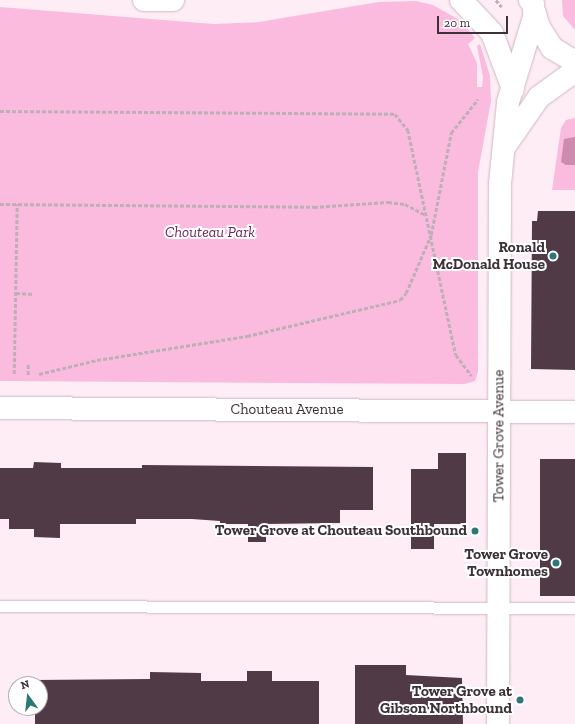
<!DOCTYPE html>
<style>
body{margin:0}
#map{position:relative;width:575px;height:724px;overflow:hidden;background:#feedf5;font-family:"Zilla Slab",serif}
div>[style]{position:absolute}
.green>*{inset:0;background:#fbbbde}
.water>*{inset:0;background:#cc8baf}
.building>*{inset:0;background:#503a46;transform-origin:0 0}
.path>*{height:2.5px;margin-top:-1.25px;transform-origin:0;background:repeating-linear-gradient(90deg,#beafb7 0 4px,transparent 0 6px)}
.roads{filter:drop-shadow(0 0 1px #d1b6c4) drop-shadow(0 0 1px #d1b6c4)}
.service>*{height:11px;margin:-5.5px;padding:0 5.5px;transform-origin:5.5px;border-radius:5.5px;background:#fff}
.minor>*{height:22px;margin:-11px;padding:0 11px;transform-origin:11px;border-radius:11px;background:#fff}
.tertiary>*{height:22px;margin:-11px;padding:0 11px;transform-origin:11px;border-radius:11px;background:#fff}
.motorway>*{height:22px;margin:-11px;padding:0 11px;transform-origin:11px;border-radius:11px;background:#fff}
.dots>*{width:11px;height:11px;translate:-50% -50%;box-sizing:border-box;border:2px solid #fff;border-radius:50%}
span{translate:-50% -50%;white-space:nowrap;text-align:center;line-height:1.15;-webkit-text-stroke:4px #fff;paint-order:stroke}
.park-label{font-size:15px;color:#6f2354;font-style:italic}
.poi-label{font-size:15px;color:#3c3137;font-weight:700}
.right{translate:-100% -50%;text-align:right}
.street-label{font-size:15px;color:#3c3137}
.north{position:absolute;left:8px;top:676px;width:40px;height:40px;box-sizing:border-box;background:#fff;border:1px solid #b1adaf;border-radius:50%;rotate:345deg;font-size:11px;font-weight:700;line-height:16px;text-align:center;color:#3c3137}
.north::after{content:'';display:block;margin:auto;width:14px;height:18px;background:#2d7776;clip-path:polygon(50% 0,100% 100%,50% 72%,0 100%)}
.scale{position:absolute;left:437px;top:16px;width:71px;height:18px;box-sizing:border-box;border:2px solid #3c3137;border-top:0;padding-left:5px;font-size:12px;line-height:14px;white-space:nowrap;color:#3c3137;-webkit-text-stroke:3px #fff;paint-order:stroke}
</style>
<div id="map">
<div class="green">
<i style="clip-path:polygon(562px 0,575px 0,575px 30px,563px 16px)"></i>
<i style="clip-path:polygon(416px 1px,433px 5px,461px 21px,475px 38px,468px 44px,477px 63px,477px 87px,482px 87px,483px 77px,477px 46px,480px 44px,490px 76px,491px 101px,478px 172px,478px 372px,475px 381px,465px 384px,0 381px,0 7px,214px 24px,259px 22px,379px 2px)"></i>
<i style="clip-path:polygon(575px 118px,575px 190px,552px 190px,561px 128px,566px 120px)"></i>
</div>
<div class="water">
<i style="clip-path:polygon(575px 137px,575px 165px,566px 165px,561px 162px,564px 139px)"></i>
</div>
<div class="building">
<i style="clip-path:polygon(538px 211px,575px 211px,575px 370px,531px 369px,532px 221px,537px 221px)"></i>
<i style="clip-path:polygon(438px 453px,466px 453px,466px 524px,434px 524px,434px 549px,411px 549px,411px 469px,438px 469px)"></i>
<i style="left:540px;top:459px;width:35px;height:137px"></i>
<i style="clip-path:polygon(34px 462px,61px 463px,61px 468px,142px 468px,142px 465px,373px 467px,373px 510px,340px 510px,340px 523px,266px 524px,266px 542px,248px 542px,248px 524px,220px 524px,220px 521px,192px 519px,136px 519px,136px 524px,60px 524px,60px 538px,34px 537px,34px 529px,9px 529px,9px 519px,0 519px,0 468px,33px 468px)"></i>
<i style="clip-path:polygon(355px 665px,406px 665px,406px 675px,462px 678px,463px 724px,355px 724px)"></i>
<i style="clip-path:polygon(247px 671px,272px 671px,272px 681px,319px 681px,319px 724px,35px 724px,35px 708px,40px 708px,40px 684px,35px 684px,35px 680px,150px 679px,150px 672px,201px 673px,201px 681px,247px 681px)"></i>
</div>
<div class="path">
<i style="left:496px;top:0;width:9px;rotate:49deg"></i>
<i style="left:0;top:111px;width:395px;rotate:0.4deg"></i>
<i style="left:395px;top:114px;width:21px;rotate:51deg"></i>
<i style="left:408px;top:130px;width:230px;rotate:78deg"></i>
<i style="left:456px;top:355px;width:26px;rotate:53deg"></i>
<i style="left:0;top:204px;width:314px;rotate:0.5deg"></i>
<i style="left:314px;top:207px;width:74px;rotate:-3.9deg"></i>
<i style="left:388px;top:202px;width:17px;rotate:7deg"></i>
<i style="left:405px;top:204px;width:24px;rotate:28deg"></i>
<i style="left:16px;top:293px;width:18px;rotate:3deg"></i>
<i style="left:14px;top:374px;width:170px;rotate:-89deg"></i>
<i style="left:39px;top:374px;width:60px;rotate:-13.6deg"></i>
<i style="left:97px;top:360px;width:152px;rotate:-9.1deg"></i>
<i style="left:247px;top:336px;width:157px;rotate:-13.2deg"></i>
<i style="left:400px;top:300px;width:9px;rotate:-49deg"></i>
<i style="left:406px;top:293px;width:63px;rotate:-66.7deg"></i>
<i style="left:431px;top:235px;width:104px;rotate:-78.9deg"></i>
<i style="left:451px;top:133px;width:43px;rotate:-51.5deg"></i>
<i style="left:28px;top:375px;width:12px;rotate:-90deg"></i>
</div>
<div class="roads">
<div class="service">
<i style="left:0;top:606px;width:575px;rotate:0.2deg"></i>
</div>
<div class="minor">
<i style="left:0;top:408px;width:575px;rotate:0.4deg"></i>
</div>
<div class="tertiary">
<i style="left:534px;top:11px;width:17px;rotate:73deg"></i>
<i style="left:539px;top:27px;width:25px;rotate:58deg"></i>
<i style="left:552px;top:48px;width:27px;rotate:31deg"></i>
<i style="left:505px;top:146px;width:60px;rotate:-55.2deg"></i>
<i style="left:539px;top:97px;width:44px;rotate:-35.8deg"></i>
<i style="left:498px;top:724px;width:540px;rotate:-89.79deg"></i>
<i style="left:500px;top:184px;width:82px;rotate:-84.4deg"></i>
<i style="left:508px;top:102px;width:92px;rotate:-72.9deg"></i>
</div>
<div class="motorway">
<i style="left:144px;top:0;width:29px"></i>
<i style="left:461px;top:0;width:45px;rotate:46.8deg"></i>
<i style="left:492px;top:33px;width:60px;rotate:69.4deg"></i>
<i style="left:530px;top:0;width:5px;rotate:53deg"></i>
</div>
</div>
<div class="dots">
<i style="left:553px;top:256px;background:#2d7776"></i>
<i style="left:475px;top:531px;background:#2d7776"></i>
<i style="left:556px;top:563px;background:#2d7776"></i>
<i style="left:520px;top:700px;background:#2d7776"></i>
</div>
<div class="park-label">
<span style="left:210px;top:233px">Chouteau Park</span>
</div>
<div class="poi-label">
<span class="right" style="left:545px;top:256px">Ronald<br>McDonald House</span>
<span class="right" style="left:467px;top:531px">Tower Grove at Chouteau Southbound</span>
<span class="right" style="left:548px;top:563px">Tower Grove<br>Townhomes</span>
<span class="right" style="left:512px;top:700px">Tower Grove at<br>Gibson Northbound</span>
</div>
<div class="street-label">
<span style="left:287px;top:410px">Chouteau Avenue</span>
<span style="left:499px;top:436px;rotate:-90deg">Tower Grove Avenue</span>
</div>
<div class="north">N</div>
<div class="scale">20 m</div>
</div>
